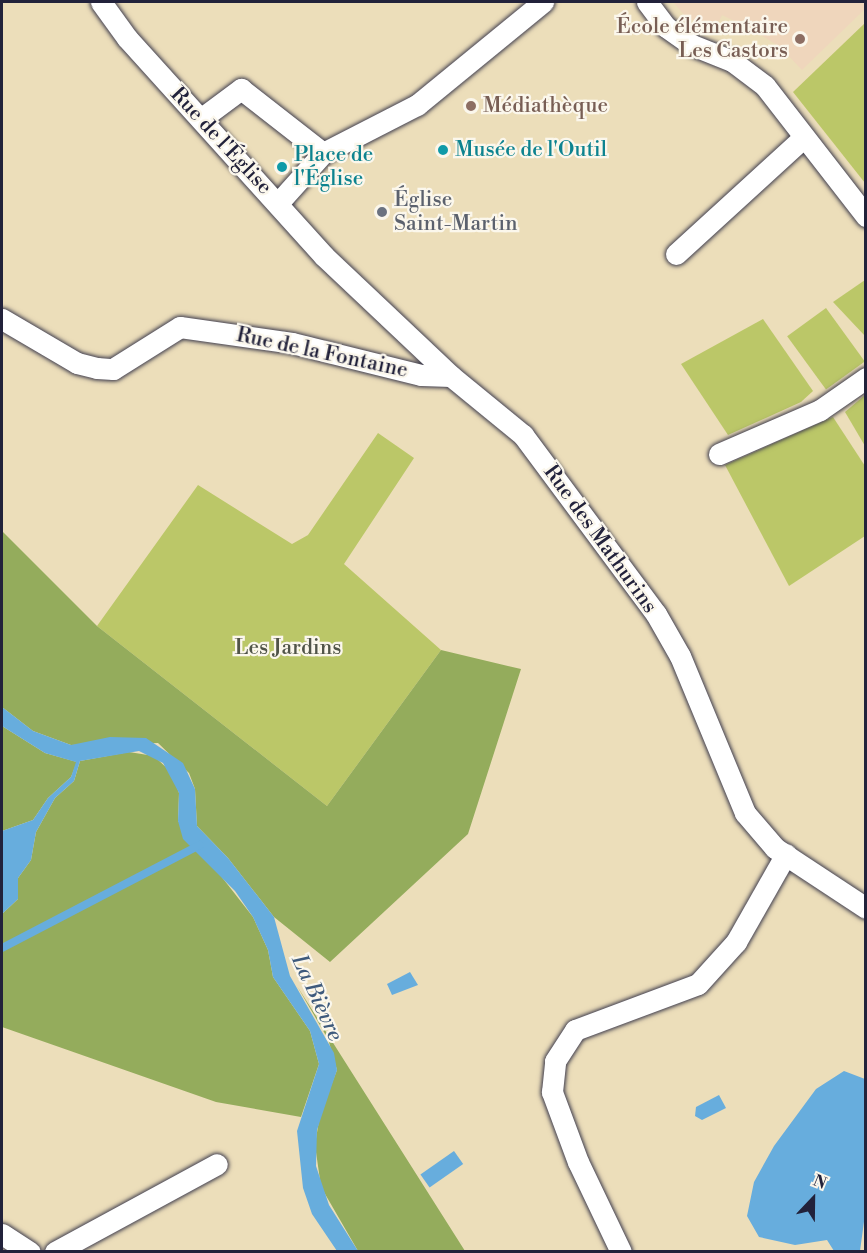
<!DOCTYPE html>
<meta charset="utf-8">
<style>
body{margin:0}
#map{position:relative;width:867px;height:1253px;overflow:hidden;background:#ecdeba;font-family:"Libre Bodoni",serif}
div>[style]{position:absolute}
.built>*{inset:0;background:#efd6bc}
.green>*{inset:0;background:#bbc768;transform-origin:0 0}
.forest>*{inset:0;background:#94ac5c}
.water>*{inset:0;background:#67addd;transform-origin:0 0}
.stream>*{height:8px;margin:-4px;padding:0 4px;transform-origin:4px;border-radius:4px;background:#67addd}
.roads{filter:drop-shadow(0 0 2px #403e4e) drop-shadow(0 0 2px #403e4e)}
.minor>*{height:21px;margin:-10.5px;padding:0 10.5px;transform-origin:10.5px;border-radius:10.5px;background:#fff}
.dots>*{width:16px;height:16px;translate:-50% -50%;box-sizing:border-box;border:3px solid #fbf7ec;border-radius:50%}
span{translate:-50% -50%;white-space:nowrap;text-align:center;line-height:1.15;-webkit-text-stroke:4.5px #fbf7ec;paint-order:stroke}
.education-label{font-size:21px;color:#785e54}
.right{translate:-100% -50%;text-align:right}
.left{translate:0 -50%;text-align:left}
.street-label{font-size:21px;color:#22223b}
.culture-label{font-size:21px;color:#0d838f}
.worship-label{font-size:21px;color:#5b616d}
.park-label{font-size:21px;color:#505448}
.water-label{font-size:22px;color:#3e5a7c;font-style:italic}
.frame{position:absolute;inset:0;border:3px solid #22223b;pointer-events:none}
.north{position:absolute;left:783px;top:1169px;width:60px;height:60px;-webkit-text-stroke:4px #fbf7ec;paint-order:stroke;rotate:22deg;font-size:16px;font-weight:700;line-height:24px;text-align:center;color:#22223b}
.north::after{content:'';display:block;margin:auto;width:21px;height:27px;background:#22223b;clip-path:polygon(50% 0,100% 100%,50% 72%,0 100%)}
</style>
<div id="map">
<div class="built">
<i style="clip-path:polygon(673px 2px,865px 2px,866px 8px,802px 70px,780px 47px,751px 29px,722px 15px,715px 30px,686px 17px)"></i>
</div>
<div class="green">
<i style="clip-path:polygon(865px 23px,865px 183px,793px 92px)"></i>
<i style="clip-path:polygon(865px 280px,865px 336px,833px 302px)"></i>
<i style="left:826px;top:308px;width:66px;height:48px;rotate:54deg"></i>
<i style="clip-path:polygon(763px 319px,813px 391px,801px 402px,728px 435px,681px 364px)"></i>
<i style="clip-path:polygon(865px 395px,865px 446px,845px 412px)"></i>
<i style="clip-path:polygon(833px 417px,865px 466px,865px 536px,789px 586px,725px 465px)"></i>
<i style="clip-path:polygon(378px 433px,414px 458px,344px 564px,441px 650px,327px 806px,97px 626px,198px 485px,292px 544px,308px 535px)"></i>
</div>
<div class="forest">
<i style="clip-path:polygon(2px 531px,97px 626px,327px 806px,441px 650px,521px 669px,468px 834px,330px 962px,274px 917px,228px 858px,197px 826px,195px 789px,189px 773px,158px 743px,71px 745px,33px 731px,2px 707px)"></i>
<i style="clip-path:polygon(2px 726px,45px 753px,77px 762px,71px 777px,48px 798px,33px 820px,2px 831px)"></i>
<i style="clip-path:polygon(129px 752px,154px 756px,171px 772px,179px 793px,178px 821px,253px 917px,268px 950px,273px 977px,310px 1031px,319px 1064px,301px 1117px,216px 1102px,2px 1027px,2px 914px,18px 899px,18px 878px,31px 860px,36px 832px,55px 798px,74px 781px,80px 761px)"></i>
<i style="clip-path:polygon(297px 986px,465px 1251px,358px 1251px,321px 1187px,315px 1145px,320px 1114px,337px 1070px,328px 1039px)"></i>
</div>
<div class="water">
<i style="clip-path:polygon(2px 707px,33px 731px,71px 745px,110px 737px,146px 738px,183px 763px,195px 789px,197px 826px,228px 858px,274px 917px,290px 976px,334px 1053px,337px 1070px,317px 1130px,316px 1166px,329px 1205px,358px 1251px,337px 1251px,312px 1214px,303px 1188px,297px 1131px,319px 1064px,310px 1031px,273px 977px,268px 950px,253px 917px,235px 891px,183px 839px,178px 821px,179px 793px,163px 763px,139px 751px,80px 761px,74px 781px,55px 798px,36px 832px,31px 860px,18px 878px,18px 899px,2px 914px,2px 831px,33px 820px,48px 798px,71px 777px,76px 762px,45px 753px,2px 726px)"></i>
<i style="clip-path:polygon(410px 972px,418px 985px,392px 995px,387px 984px)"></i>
<i style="clip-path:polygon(844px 1071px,865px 1079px,866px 1207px,860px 1251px,834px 1251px,827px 1240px,795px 1245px,759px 1237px,747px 1216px,754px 1182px,774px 1146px,816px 1089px)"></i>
<i style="clip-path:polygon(719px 1095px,726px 1108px,702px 1120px,695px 1116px,696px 1107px)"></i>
<i style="left:454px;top:1151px;width:16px;height:41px;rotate:55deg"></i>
</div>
<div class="stream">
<i style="left:2px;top:948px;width:223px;rotate:-27.5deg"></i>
</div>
<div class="roads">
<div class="minor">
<i style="left:101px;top:2px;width:44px;rotate:54.2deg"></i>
<i style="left:127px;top:38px;width:294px;rotate:47.9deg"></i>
<i style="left:324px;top:256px;width:175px;rotate:43.4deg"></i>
<i style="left:451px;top:376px;width:93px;rotate:39.3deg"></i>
<i style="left:523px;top:435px;width:223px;rotate:53.4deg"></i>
<i style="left:656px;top:614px;width:48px;rotate:60.3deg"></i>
<i style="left:680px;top:656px;width:170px;rotate:67.5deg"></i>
<i style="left:745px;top:813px;width:46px;rotate:49.4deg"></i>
<i style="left:775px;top:848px;width:109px;rotate:33.4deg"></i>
<i style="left:647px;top:2px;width:31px;rotate:53deg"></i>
<i style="left:666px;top:27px;width:32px;rotate:35deg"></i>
<i style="left:692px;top:45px;width:43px;rotate:21.8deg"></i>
<i style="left:732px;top:61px;width:41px;rotate:37.1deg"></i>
<i style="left:765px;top:86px;width:165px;rotate:52.2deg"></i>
<i style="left:202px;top:118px;width:49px;rotate:-36.6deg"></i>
<i style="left:241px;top:89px;width:104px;rotate:38deg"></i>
<i style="left:279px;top:202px;width:66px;rotate:-48.1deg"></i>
<i style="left:323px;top:153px;width:106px;rotate:-27.1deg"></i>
<i style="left:417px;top:105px;width:163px;rotate:-39.3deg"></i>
<i style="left:676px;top:254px;width:173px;rotate:-42.4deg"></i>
<i style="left:2px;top:319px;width:87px;rotate:30.4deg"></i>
<i style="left:77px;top:363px;width:21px;rotate:14deg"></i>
<i style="left:97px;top:368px;width:16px;rotate:4deg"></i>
<i style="left:113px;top:369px;width:79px;rotate:-32.1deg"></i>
<i style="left:180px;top:327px;width:113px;rotate:8.1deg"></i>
<i style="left:292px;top:343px;width:133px;rotate:13.9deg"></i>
<i style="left:421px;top:375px;width:30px;rotate:2deg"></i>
<i style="left:719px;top:454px;width:110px;rotate:-23.5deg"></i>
<i style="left:820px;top:410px;width:56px;rotate:-34.8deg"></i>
<i style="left:2px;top:1234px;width:33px;rotate:33deg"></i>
<i style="left:55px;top:1252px;width:184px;rotate:-28.5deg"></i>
<i style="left:621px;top:1252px;width:100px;rotate:-115.5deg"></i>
<i style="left:578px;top:1162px;width:75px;rotate:-110.4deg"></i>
<i style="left:552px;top:1092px;width:31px;rotate:-84deg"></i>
<i style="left:555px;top:1061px;width:37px;rotate:-57deg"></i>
<i style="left:575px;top:1030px;width:131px;rotate:-20.5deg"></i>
<i style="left:698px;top:984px;width:57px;rotate:-47.9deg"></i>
<i style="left:736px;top:942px;width:101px;rotate:-60.4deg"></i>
</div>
</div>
<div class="dots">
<i style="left:800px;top:39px;background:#8d6e63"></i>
<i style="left:471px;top:106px;background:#8d6e63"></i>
<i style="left:443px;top:150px;background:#0f9aa8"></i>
<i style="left:282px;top:167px;background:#0f9aa8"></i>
<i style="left:382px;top:212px;background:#6b7280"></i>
</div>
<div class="education-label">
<span class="right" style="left:788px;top:39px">École élémentaire<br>Les Castors</span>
<span class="left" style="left:483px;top:106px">Médiathèque</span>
</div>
<div class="street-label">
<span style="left:221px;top:141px;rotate:47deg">Rue de l'Église</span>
<span style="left:322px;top:353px;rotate:12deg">Rue de la Fontaine</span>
<span style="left:600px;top:539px;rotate:54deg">Rue des Mathurins</span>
</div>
<div class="culture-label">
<span class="left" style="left:455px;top:150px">Musée de l'Outil</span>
<span class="left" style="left:294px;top:167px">Place de<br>l'Église</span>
</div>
<div class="worship-label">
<span class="left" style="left:394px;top:212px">Église<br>Saint-Martin</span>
</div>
<div class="park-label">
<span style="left:288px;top:648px">Les Jardins</span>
</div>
<div class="water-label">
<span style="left:317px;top:998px;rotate:65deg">La Bièvre</span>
</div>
<div class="frame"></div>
<div class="north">N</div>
</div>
